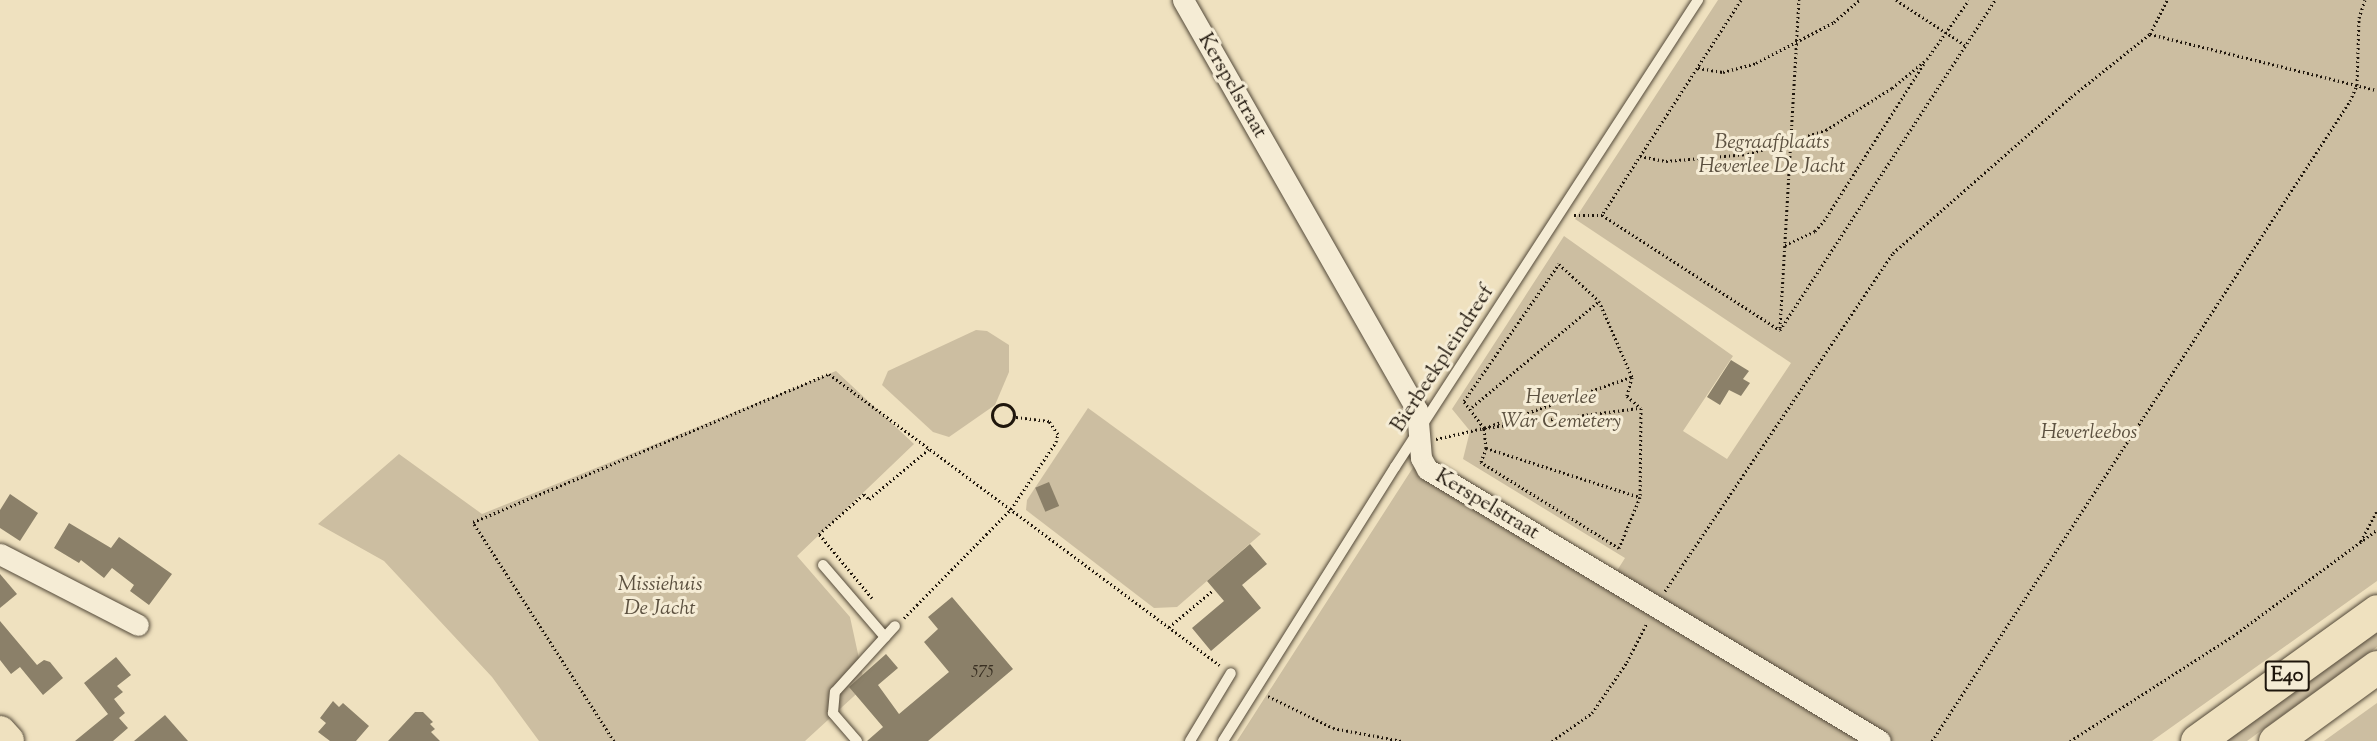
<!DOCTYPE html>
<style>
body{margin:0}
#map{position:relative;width:2377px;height:741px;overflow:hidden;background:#efe1bf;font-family:"Sorts Mill Goudy",serif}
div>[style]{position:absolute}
.green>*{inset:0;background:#ccbea1}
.building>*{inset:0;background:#8b8069;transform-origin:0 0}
.path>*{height:3px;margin-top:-1.5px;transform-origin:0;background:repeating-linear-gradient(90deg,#1f160c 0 1.5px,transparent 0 4.5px)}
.path>.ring{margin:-1.5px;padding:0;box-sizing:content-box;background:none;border:3px solid #1f160c;border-radius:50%}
.roads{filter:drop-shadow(0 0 2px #534939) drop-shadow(0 0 2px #534939)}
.service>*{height:10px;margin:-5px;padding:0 5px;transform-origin:5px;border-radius:5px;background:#f5ecd5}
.minor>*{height:21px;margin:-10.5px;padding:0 10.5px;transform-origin:10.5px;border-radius:10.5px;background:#f5ecd5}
.primary>*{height:32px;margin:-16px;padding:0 16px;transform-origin:16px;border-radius:16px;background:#efe1bf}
.motorway>*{height:33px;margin:-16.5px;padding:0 16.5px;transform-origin:16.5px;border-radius:16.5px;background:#efe1bf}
span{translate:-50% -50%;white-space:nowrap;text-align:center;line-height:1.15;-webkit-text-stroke:6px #f5ecd5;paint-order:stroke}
.number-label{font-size:18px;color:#3a3023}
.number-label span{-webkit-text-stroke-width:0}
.shield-label span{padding:2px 4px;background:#f5ecd5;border:2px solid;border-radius:4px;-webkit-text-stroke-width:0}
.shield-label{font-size:20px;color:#1f160c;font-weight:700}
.street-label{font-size:21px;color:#1f160c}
.park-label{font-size:21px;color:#5c5140;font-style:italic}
</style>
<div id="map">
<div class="green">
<i style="clip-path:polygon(1718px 0,2377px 0,2377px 581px,2152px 741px,1237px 741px,1414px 466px,1608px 585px,1625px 558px,1463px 459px,1470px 431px,1452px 409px,1564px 236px,1733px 356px,1683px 431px,1727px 459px,1791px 363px,1575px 219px)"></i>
<i style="clip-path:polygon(976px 330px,987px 331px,1009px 345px,1009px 372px,995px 405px,949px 437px,933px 432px,882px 385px,888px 371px)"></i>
<i style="clip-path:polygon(836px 371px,914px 444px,797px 556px,850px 617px,865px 686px,805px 741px,539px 741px,492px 677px,384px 561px,318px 524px,399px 454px,482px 514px)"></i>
<i style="clip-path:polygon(1088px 408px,1261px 534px,1177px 607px,1154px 608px,1026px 510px,1027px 500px)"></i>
<i style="clip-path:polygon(2377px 631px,2377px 647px,2247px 741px,2225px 741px)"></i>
<i style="clip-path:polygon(2377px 703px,2377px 741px,2324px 741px)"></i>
</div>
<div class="building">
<i style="clip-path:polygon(1731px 360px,1749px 371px,1743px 379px,1750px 383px,1741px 396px,1729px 390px,1720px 405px,1707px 397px)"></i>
<i style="left:1049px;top:482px;width:26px;height:15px;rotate:67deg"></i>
<i style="clip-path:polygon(10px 494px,38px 513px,20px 541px,0 528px,0 510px)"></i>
<i style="clip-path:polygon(69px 523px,111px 548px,119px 537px,172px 574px,149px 605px,130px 591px,134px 585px,112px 568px,104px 578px,81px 560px,79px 563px,54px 548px)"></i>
<i style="clip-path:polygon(1250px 544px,1267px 564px,1242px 585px,1261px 608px,1211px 651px,1192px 628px,1224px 601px,1207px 581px)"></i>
<i style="clip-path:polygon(0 574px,17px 594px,0 608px)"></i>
<i style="clip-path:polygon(952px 597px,1013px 669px,928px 741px,867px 741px,883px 727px,849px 687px,886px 654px,898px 668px,878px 685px,899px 714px,949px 672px,924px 642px,938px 629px,928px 617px)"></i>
<i style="clip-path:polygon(0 621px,37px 665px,44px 660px,50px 662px,63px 678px,43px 695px,20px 667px,11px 674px,0 660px)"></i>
<i style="clip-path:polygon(116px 657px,131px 675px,117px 686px,123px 692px,114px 699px,125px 713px,119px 718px,128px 728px,113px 741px,75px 741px,108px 714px,84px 683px)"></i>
<i style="clip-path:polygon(333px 701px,339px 707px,343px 703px,369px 726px,356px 741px,330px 741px,318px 732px,326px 723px,320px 718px)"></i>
<i style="clip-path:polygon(415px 712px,423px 712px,433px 722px,430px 724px,435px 729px,431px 732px,440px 741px,388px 741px)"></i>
<i style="clip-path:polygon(165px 715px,188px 741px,134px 741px)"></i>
</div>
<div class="path">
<i style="left:1741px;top:0;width:256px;rotate:122.9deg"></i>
<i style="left:1602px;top:215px;width:212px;rotate:32.9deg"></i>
<i style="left:1896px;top:0;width:82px;rotate:33.1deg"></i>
<i style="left:2150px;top:34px;width:234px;rotate:13.9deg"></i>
<i style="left:1698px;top:68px;width:25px;rotate:9deg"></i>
<i style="left:1723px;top:72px;width:34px;rotate:-15deg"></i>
<i style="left:1756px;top:63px;width:88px;rotate:-27.7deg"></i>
<i style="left:1834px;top:22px;width:33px;rotate:-41deg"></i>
<i style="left:1640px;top:156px;width:26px;rotate:11deg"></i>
<i style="left:1666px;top:161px;width:82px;rotate:-4.9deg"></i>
<i style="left:1748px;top:154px;width:82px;rotate:-17.1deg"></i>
<i style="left:1826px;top:130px;width:78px;rotate:-32.5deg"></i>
<i style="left:1892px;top:88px;width:45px;rotate:-39.6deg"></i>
<i style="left:1927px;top:59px;width:72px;rotate:-54.6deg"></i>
<i style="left:1574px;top:215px;width:28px"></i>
<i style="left:1785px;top:245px;width:33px;rotate:-25deg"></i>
<i style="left:1815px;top:231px;width:13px;rotate:-48deg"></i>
<i style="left:1824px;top:221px;width:188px;rotate:-57.6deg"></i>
<i style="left:1559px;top:264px;width:54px;rotate:42.8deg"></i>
<i style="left:1599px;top:301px;width:83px;rotate:66.5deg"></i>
<i style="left:1632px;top:377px;width:20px;rotate:105deg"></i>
<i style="left:1627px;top:396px;width:18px;rotate:41deg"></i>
<i style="left:1641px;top:408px;width:89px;rotate:90.6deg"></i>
<i style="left:1640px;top:497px;width:55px;rotate:112.4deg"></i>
<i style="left:1619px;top:548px;width:163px;rotate:-148.1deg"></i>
<i style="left:1481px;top:462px;width:15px;rotate:-70deg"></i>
<i style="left:1486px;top:448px;width:20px;rotate:-96deg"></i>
<i style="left:1484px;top:428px;width:34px;rotate:-127deg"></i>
<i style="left:1464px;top:401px;width:167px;rotate:-55.3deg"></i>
<i style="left:1780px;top:328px;width:329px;rotate:-86.7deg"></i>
<i style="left:1780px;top:330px;width:394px;rotate:-56.9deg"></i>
<i style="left:1631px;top:377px;width:156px;rotate:160.9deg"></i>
<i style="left:1484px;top:428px;width:156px;rotate:-7.4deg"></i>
<i class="ring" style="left:992px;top:404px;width:19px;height:19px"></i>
<i style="left:1472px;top:407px;width:165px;rotate:-39.8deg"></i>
<i style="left:1436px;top:439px;width:49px;rotate:-12.9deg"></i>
<i style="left:1486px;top:448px;width:162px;rotate:17.7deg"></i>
<i style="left:2361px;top:541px;width:34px;rotate:-62deg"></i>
<i style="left:1665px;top:591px;width:408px;rotate:-56deg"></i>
<i style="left:1893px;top:253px;width:237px;rotate:-41.2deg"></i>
<i style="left:2071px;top:97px;width:101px;rotate:-38.6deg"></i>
<i style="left:2150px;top:34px;width:38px;rotate:-63deg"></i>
<i style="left:872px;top:598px;width:83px;rotate:-129.6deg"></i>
<i style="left:819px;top:534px;width:60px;rotate:-41.6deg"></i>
<i style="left:864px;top:494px;width:7px;rotate:45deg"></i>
<i style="left:869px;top:499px;width:78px;rotate:-39.8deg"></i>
<i style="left:904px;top:618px;width:153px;rotate:-45.5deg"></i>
<i style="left:1011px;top:509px;width:81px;rotate:-56.1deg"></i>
<i style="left:1056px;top:442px;width:8px;rotate:-76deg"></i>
<i style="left:1058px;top:434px;width:16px;rotate:-125deg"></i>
<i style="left:1049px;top:421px;width:34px;rotate:-173deg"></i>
<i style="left:1169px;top:627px;width:56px;rotate:-39.9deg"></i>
<i style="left:1268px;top:696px;width:72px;rotate:26.2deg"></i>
<i style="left:1333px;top:728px;width:70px;rotate:10.7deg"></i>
<i style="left:614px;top:741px;width:260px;rotate:-122.8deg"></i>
<i style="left:473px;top:522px;width:386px;rotate:-22.6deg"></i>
<i style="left:829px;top:374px;width:487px;rotate:36.7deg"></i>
<i style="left:1552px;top:741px;width:49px;rotate:-35deg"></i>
<i style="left:1592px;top:713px;width:62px;rotate:-55.5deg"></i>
<i style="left:1627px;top:662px;width:44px;rotate:-62.9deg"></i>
<i style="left:1932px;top:741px;width:764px;rotate:-56.85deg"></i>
<i style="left:2350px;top:101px;width:17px;rotate:-66deg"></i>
<i style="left:2357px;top:85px;width:67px;rotate:-88.3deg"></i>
<i style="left:2359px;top:18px;width:19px;rotate:-72deg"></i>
<i style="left:2070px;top:741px;width:194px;rotate:-32.8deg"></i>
<i style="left:2233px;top:636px;width:179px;rotate:-36.4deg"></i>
</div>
<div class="roads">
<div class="service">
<i style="left:823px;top:565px;width:95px;rotate:49.3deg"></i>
<i style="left:857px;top:741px;width:37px;rotate:-131deg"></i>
<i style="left:833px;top:713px;width:21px;rotate:-85deg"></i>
<i style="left:835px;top:692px;width:89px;rotate:-47.7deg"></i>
<i style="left:1190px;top:741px;width:79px;rotate:-58.9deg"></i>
<i style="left:1223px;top:741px;width:324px;rotate:-57.9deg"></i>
<i style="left:1395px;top:467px;width:557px;rotate:-57.02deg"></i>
</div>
<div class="minor">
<i style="left:1183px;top:0;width:472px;rotate:60.3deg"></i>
<i style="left:1417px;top:410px;width:48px;rotate:85.2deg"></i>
<i style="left:1421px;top:458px;width:13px;rotate:61deg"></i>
<i style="left:1427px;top:469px;width:528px;rotate:30.98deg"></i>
<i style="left:0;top:554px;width:155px;rotate:27.2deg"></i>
</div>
<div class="primary">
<i style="left:0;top:732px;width:12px;rotate:48deg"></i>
</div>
<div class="motorway">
<i style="left:2197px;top:741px;width:222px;rotate:-35.8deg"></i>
<i style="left:2275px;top:741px;width:126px;rotate:-36deg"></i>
</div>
</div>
<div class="number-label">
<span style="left:983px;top:669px">575</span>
</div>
<div class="shield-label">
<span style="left:2287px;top:676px">E40</span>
</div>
<div class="street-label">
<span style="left:1232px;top:86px;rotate:60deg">Kerspelstraat</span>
<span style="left:1443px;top:359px;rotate:-57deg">Bierbeekpleindreef</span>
<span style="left:1487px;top:505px;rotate:31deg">Kerspelstraat</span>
</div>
<div class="park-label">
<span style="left:1772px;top:155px">Begraafplaats<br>Heverlee De Jacht</span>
<span style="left:1561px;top:410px">Heverlee<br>War Cemetery</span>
<span style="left:2089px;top:433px">Heverleebos</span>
<span style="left:660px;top:597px">Missiehuis<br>De Jacht</span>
</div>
</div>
